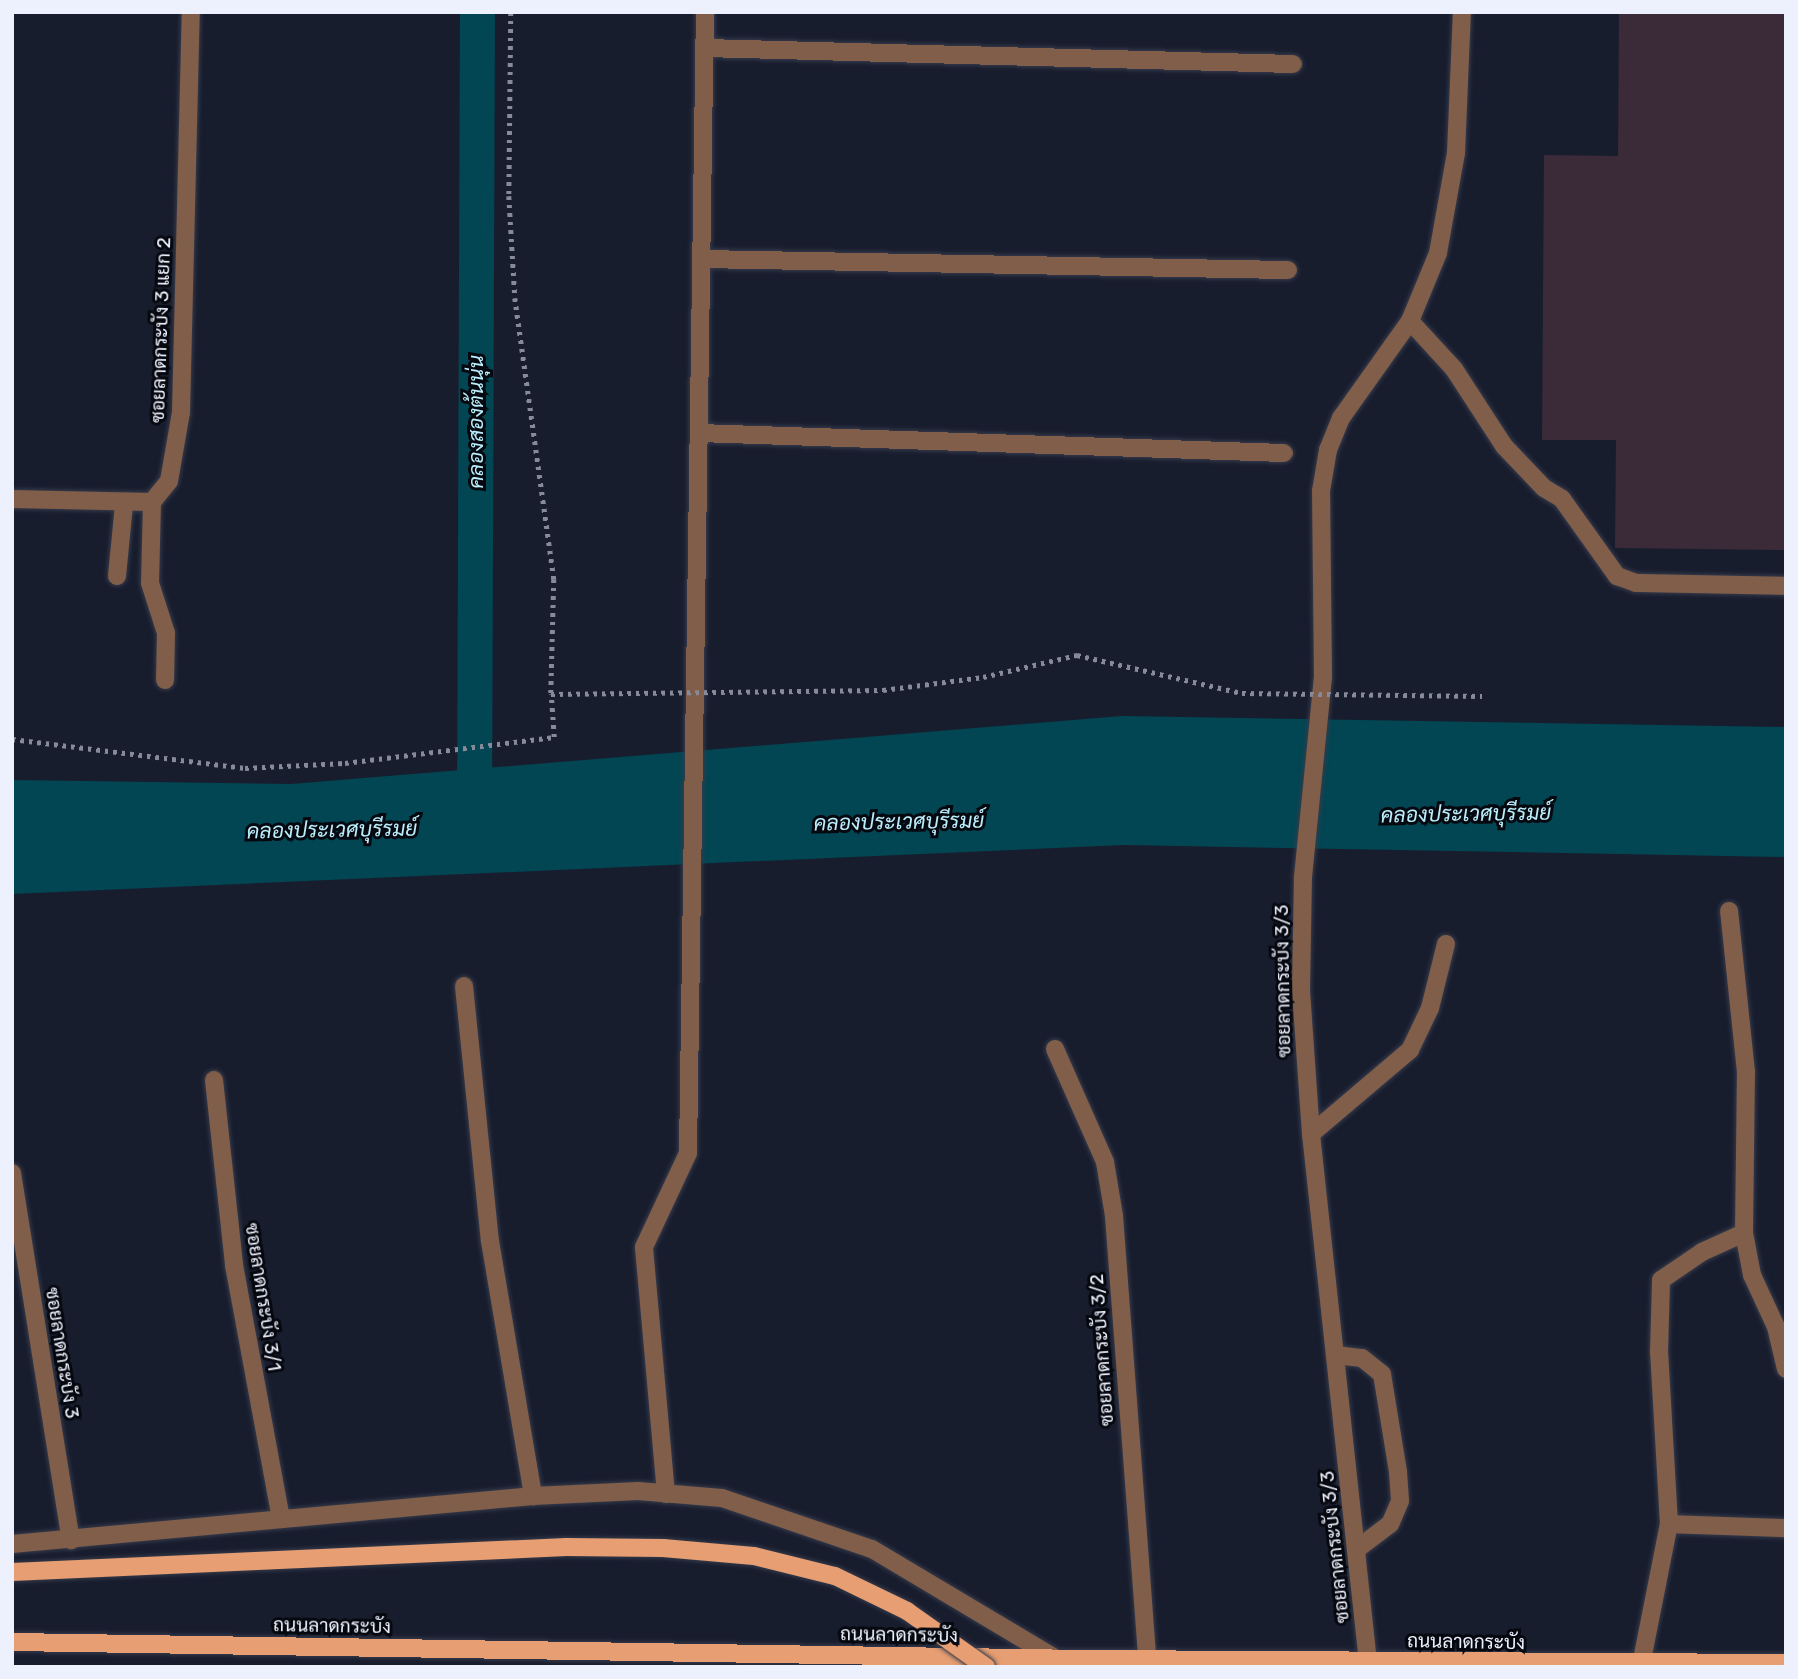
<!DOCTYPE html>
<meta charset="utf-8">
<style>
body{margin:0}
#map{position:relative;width:1798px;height:1679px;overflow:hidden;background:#181d2e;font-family:Rubik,Sarabun,sans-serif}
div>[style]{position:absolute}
.water>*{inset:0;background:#024653}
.canal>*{height:35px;margin:-17.5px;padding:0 17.5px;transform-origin:17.5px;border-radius:17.5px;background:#024653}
.building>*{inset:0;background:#3b2a38}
.path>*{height:4.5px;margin-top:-2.25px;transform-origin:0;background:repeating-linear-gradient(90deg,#868a99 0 3.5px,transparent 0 8.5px)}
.roads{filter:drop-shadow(0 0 2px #363b4b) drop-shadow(0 0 2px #363b4b)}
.minor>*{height:18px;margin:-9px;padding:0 9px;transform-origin:9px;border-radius:9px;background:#815e49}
.major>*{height:18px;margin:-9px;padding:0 9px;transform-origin:9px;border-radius:9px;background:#e69e72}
.path-bridge>*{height:4.5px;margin-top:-2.25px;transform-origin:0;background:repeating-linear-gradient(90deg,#868a99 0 3.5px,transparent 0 8.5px)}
.bridges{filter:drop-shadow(0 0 2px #363b4b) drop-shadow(0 0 2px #363b4b)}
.major-bridge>*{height:18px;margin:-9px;padding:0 9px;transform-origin:9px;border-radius:9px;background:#e69e72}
span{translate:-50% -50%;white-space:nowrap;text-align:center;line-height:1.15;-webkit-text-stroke:6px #06080f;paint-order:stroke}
.street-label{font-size:19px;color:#edf1fd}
.water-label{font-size:21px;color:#bbeefc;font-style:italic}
.frame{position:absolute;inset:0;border:14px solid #edf1fd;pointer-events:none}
</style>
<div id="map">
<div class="water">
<i style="clip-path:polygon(1122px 716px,1786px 727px,1786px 857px,1124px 845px,12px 894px,12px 780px,291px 784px)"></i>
</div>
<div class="canal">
<i style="left:474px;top:817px;width:805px;rotate:-89.79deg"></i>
</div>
<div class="building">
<i style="clip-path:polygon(1619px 12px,1786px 12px,1786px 550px,1615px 548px,1616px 440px,1542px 440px,1544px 155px,1618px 156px)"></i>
</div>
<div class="path">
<i style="left:12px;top:739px;width:235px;rotate:7.1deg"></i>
<i style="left:245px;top:768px;width:100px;rotate:-2.9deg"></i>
<i style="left:345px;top:763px;width:211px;rotate:-7.1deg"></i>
<i style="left:554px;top:737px;width:43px;rotate:-94deg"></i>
</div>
<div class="roads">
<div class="minor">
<i style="left:705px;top:48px;width:588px;rotate:1.56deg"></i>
<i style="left:702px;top:259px;width:586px;rotate:1.08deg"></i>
<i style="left:1410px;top:321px;width:65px;rotate:47.5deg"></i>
<i style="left:1454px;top:369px;width:92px;rotate:57deg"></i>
<i style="left:1504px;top:446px;width:58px;rotate:46.4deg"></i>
<i style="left:1544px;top:488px;width:21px;rotate:31deg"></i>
<i style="left:1562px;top:499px;width:95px;rotate:54.5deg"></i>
<i style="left:1617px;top:576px;width:20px;rotate:20deg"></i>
<i style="left:1636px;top:583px;width:150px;rotate:1.1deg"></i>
<i style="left:699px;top:433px;width:585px;rotate:1.96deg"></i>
<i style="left:12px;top:499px;width:140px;rotate:1.2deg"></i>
<i style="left:152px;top:502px;width:27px;rotate:-51deg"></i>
<i style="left:169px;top:481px;width:70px;rotate:-80.1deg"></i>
<i style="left:181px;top:412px;width:400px;rotate:-88.6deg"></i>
<i style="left:152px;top:502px;width:81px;rotate:91.4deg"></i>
<i style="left:150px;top:583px;width:52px;rotate:72.3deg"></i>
<i style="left:166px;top:633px;width:47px;rotate:91.2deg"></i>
<i style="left:117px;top:576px;width:72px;rotate:-84.4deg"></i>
<i style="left:464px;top:986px;width:256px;rotate:84.2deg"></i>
<i style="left:490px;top:1241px;width:259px;rotate:80.4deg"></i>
<i style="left:1055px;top:1049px;width:124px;rotate:66.1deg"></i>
<i style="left:1105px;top:1162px;width:55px;rotate:80.5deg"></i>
<i style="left:1114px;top:1216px;width:444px;rotate:85.7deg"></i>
<i style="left:214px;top:1080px;width:186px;rotate:83.8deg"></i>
<i style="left:234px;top:1265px;width:258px;rotate:79.5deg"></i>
<i style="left:1311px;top:1134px;width:130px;rotate:-40.3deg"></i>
<i style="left:1410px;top:1050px;width:47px;rotate:-64.5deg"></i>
<i style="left:1430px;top:1008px;width:66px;rotate:-76deg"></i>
<i style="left:12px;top:1173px;width:372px;rotate:80.9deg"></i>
<i style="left:1744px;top:1233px;width:43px;rotate:79.2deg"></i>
<i style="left:1752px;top:1275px;width:57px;rotate:65.2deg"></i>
<i style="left:1776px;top:1327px;width:43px;rotate:76.6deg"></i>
<i style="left:1336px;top:1355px;width:26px;rotate:7deg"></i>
<i style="left:1362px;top:1358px;width:26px;rotate:39deg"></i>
<i style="left:1382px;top:1374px;width:99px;rotate:80.7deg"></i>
<i style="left:1398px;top:1472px;width:29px;rotate:86deg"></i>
<i style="left:1400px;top:1501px;width:25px;rotate:113deg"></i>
<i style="left:1390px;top:1524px;width:41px;rotate:142.9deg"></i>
<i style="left:666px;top:1494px;width:248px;rotate:-95.1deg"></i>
<i style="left:644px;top:1247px;width:104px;rotate:-64.9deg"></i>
<i style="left:688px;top:1153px;width:1141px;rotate:-89.15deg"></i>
<i style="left:1669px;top:1524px;width:171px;rotate:-93.3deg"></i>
<i style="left:1659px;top:1353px;width:73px;rotate:-88.4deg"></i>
<i style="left:1661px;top:1280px;width:50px;rotate:-34.3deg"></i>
<i style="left:1702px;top:1252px;width:46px;rotate:-24.3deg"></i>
<i style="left:1744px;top:1233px;width:161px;rotate:-89.3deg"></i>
<i style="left:1746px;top:1072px;width:162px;rotate:-96deg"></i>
<i style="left:12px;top:1544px;width:523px;rotate:-5.26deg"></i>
<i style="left:533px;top:1496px;width:105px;rotate:-2.7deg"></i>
<i style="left:638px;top:1491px;width:84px;rotate:4.8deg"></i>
<i style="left:722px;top:1498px;width:158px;rotate:18.8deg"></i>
<i style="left:872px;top:1549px;width:213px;rotate:30.8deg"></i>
<i style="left:1368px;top:1662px;width:531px;rotate:-96.16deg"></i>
<i style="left:1311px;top:1134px;width:144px;rotate:-94deg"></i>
<i style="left:1301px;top:990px;width:113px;rotate:-89deg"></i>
<i style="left:1303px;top:877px;width:200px;rotate:-84.3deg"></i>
<i style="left:1323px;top:678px;width:187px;rotate:-90.6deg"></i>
<i style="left:1321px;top:491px;width:42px;rotate:-80.3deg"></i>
<i style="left:1328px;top:450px;width:35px;rotate:-68deg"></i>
<i style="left:1341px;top:418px;width:119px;rotate:-54.6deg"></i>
<i style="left:1410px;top:321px;width:74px;rotate:-67.6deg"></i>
<i style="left:1438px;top:253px;width:102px;rotate:-79.8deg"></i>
<i style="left:1456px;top:153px;width:141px;rotate:-87.6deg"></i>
<i style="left:1641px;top:1665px;width:144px;rotate:-78.8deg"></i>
<i style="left:1669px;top:1524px;width:117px;rotate:2deg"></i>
</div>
<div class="major">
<i style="left:12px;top:1642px;width:1076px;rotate:0.91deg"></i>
<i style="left:1088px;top:1659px;width:698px;rotate:0.33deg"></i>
</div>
</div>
<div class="path-bridge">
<i style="left:511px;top:12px;width:184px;rotate:90.6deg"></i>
<i style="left:509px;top:196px;width:102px;rotate:86.6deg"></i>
<i style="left:515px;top:298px;width:284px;rotate:82.1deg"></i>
<i style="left:554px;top:579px;width:115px;rotate:91.5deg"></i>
<i style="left:551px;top:694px;width:332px;rotate:-0.7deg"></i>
<i style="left:883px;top:690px;width:101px;rotate:-7.4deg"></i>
<i style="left:983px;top:677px;width:97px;rotate:-13.2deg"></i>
<i style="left:1077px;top:655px;width:169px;rotate:13deg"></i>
<i style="left:1242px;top:693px;width:240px;rotate:0.7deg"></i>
</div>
<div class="bridges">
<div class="major-bridge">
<i style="left:12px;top:1572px;width:555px;rotate:-2.58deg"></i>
<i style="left:566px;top:1547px;width:97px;rotate:0.6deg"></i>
<i style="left:663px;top:1548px;width:91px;rotate:5deg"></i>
<i style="left:754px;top:1556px;width:83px;rotate:13.9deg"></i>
<i style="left:835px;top:1576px;width:80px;rotate:25.9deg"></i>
<i style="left:907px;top:1611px;width:97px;rotate:35.3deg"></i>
</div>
</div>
<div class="street-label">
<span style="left:161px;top:330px;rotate:-88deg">ซอยลาดกระบัง 3 แยก 2</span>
<span style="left:1283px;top:981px;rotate:-91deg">ซอยลาดกระบัง 3/3</span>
<span style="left:263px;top:1297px;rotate:81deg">ซอยลาดกระบัง 3/1</span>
<span style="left:1102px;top:1350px;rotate:-94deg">ซอยลาดกระบัง 3/2</span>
<span style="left:62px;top:1353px;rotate:81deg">ซอยลาดกระบัง 3</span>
<span style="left:1335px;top:1547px;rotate:-96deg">ซอยลาดกระบัง 3/3</span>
<span style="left:332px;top:1626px;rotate:1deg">ถนนลาดกระบัง</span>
<span style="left:899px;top:1635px;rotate:1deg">ถนนลาดกระบัง</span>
<span style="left:1466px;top:1642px;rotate:1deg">ถนนลาดกระบัง</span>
</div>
<div class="water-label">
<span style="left:476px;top:422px;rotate:-90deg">คลองสองต้นนุ่น</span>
<span style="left:1466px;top:814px;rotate:-1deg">คลองประเวศบุรีรมย์</span>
<span style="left:899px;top:822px;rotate:-1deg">คลองประเวศบุรีรมย์</span>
<span style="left:332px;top:830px;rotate:-1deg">คลองประเวศบุรีรมย์</span>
</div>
<div class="frame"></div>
</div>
